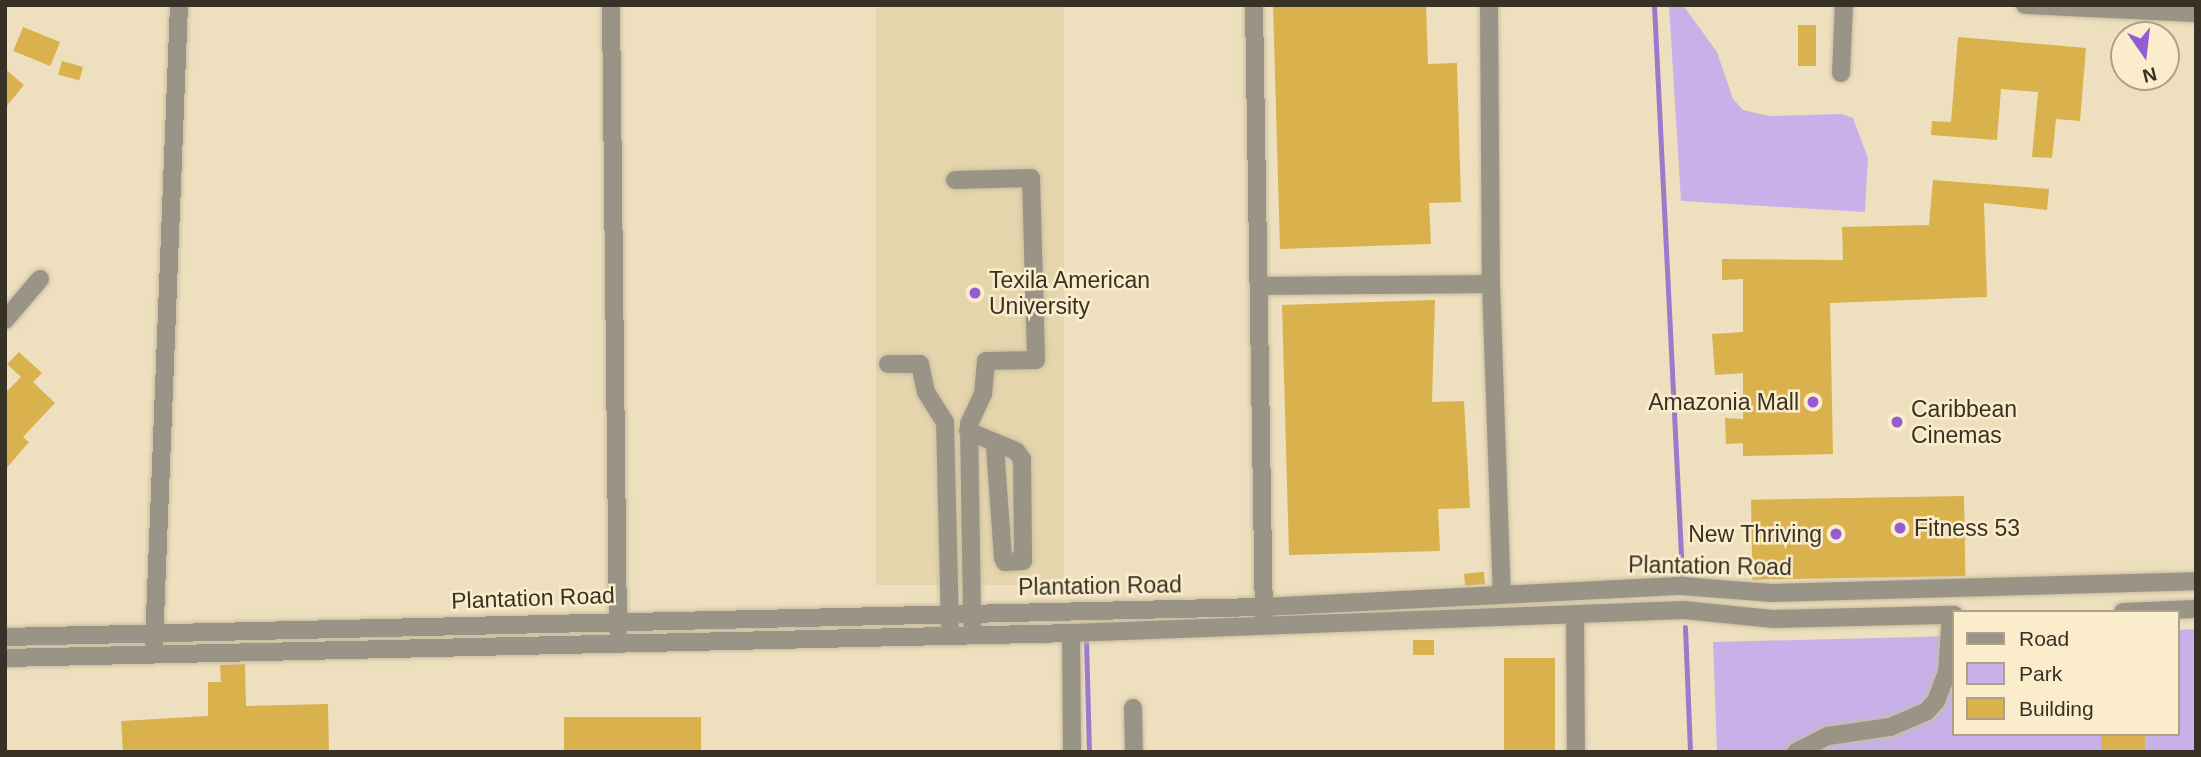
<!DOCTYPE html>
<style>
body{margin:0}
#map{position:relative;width:2201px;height:757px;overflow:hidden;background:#eee0bf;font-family:Helvetica,sans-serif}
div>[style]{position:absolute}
.built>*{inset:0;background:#e5d5ad;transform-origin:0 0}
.green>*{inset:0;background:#c8b1e9}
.stream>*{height:5px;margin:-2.5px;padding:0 2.5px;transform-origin:2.5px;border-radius:2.5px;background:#9d79cc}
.building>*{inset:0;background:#d9b14d;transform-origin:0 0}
.roads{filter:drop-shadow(0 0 2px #c9bda0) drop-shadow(0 0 2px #c9bda0)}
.minor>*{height:18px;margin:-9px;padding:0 9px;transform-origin:9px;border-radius:9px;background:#9a9487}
.dots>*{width:19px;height:19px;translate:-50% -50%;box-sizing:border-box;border:4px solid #fbedcc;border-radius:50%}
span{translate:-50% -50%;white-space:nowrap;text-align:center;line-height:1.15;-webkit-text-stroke:5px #fbedcc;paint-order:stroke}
.poi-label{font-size:23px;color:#373225}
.left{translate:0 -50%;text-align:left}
.right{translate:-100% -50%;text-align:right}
.street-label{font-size:23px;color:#373225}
.frame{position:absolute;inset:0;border:7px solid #373225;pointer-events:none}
.legend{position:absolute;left:1952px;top:610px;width:228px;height:126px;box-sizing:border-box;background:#fbedcc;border:2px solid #ada289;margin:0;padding:9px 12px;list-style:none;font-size:21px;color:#373225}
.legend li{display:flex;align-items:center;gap:14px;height:35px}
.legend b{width:35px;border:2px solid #ada289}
.north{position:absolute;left:2110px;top:21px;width:70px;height:70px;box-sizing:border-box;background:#fbedcc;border:2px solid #ada289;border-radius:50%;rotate:166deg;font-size:19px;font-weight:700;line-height:28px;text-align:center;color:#373225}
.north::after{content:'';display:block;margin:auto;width:24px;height:32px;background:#955bd3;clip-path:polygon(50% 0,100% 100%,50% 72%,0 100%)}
</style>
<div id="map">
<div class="built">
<i style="left:876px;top:5px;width:188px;height:580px"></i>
</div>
<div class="green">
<i style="clip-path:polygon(1669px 5px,1683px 5px,1717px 52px,1733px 99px,1743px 110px,1769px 116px,1842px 114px,1853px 118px,1868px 158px,1865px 212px,1681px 201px)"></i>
<i style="clip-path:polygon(2196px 629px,2196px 752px,1717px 752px,1713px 642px,1954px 636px,1954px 734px,2178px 734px,2178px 630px)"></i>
</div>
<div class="stream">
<i style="left:1654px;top:5px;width:571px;rotate:87.19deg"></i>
<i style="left:1685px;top:627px;width:125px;rotate:87.7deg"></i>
<i style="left:1086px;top:639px;width:113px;rotate:88.5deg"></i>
</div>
<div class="building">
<i style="clip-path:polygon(1273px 5px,1426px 5px,1428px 64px,1457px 63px,1461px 202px,1429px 203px,1431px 244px,1280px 249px)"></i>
<i style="left:1798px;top:25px;width:18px;height:41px"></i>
<i style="left:23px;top:27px;width:40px;height:26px;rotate:22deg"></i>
<i style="clip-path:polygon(1958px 37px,2086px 48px,2080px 121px,2056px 119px,2052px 158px,2032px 157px,2038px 92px,2001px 89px,1997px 140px,1931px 135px,1932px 121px,1951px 122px)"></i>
<i style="left:62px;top:61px;width:22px;height:14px;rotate:16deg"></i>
<i style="clip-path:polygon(5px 69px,24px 85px,5px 108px)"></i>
<i style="clip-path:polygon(1933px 180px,2049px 189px,2047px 210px,1984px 203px,1987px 297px,1830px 303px,1833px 454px,1743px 456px,1743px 443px,1726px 444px,1725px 418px,1743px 419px,1743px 373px,1715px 375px,1712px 334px,1743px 332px,1743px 279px,1722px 280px,1722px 259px,1843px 260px,1842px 227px,1929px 225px)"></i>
<i style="clip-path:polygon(1435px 300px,1432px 402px,1464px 401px,1470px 508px,1438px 509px,1440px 551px,1289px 555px,1282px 305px)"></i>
<i style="clip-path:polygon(19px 352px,42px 373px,33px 382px,55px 403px,23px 437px,29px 442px,5px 470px,5px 393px,21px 377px,7px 364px)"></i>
<i style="left:1964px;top:496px;width:80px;height:213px;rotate:89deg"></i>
<i style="left:1484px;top:572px;width:12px;height:20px;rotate:85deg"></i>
<i style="left:1434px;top:640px;width:15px;height:21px;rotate:90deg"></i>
<i style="left:1504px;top:658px;width:51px;height:94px"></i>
<i style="clip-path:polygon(245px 664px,246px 706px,328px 704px,329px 752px,123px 752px,121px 721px,208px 716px,208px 682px,221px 682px,220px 665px)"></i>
<i style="left:564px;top:717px;width:137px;height:35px"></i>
<i style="left:2101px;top:734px;width:44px;height:18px"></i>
</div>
<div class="roads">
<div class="minor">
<i style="left:611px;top:5px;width:625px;rotate:89.36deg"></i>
<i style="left:1254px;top:5px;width:613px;rotate:89.07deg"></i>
<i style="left:1489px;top:5px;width:279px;rotate:89.6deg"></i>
<i style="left:1491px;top:284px;width:310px;rotate:88deg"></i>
<i style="left:2025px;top:5px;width:171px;rotate:2.7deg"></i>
<i style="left:1841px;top:73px;width:68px;rotate:-87.5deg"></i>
<i style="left:955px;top:180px;width:76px;rotate:-1.5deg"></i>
<i style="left:1031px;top:178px;width:182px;rotate:88.4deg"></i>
<i style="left:1036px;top:360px;width:50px;rotate:178.9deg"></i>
<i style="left:986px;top:361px;width:33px;rotate:95deg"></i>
<i style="left:983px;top:394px;width:33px;rotate:115deg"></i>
<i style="left:969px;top:424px;width:199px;rotate:89.1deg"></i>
<i style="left:1260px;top:286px;width:231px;rotate:-0.5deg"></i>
<i style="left:5px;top:320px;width:54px;rotate:-49.5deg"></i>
<i style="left:888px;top:364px;width:32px"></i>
<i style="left:920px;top:364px;width:29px;rotate:78deg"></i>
<i style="left:926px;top:392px;width:36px;rotate:58deg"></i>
<i style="left:945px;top:422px;width:202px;rotate:88.6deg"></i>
<i style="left:968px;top:431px;width:52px;rotate:22.6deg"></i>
<i style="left:1016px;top:451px;width:10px;rotate:53deg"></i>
<i style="left:1022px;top:459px;width:102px;rotate:89.4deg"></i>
<i style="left:1023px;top:561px;width:18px;rotate:177deg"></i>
<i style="left:1005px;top:562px;width:4px;rotate:-117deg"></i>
<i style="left:1003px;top:558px;width:112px;rotate:-94.1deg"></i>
<i style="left:2123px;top:612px;width:73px;rotate:-2.4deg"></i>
<i style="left:1575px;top:616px;width:136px;rotate:89.6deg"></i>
<i style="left:1071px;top:633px;width:119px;rotate:89.5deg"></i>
<i style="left:5px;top:637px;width:1258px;rotate:-1.37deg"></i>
<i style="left:1263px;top:607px;width:420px;rotate:-2.9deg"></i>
<i style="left:1682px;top:586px;width:89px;rotate:4.5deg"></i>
<i style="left:1771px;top:593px;width:425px;rotate:-1.6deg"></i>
<i style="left:154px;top:644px;width:639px;rotate:-87.76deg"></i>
<i style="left:5px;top:658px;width:1066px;rotate:-1.34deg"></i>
<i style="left:1071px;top:633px;width:613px;rotate:-2.15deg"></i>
<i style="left:1684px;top:610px;width:88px;rotate:5.8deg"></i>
<i style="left:1772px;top:619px;width:182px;rotate:-1.3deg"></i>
<i style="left:1133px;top:708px;width:44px;rotate:88.7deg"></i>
<i style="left:1796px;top:752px;width:36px;rotate:-27deg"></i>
<i style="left:1828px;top:736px;width:63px;rotate:-8.3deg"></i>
<i style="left:1890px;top:727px;width:39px;rotate:-23deg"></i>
<i style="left:1926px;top:712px;width:15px;rotate:-48deg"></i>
<i style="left:1936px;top:701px;width:30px;rotate:-69deg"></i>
<i style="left:1947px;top:673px;width:58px;rotate:-86.1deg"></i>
</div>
</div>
<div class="dots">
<i style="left:975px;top:293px;background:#955bd3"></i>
<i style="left:1813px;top:402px;background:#955bd3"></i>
<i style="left:1897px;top:422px;background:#955bd3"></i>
<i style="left:1900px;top:528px;background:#955bd3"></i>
<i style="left:1836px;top:534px;background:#955bd3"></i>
</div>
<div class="poi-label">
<span class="left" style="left:989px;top:293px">Texila American<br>University</span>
<span class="right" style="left:1799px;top:402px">Amazonia Mall</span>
<span class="left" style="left:1911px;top:422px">Caribbean<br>Cinemas</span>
<span class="left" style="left:1914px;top:528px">Fitness 53</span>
<span class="right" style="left:1822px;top:534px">New Thriving</span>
</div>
<div class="street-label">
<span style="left:1710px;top:566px;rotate:1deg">Plantation Road</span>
<span style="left:1100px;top:586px;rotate:-1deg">Plantation Road</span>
<span style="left:533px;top:598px;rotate:-2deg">Plantation Road</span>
</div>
<div class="frame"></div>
<ul class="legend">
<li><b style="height:9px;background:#9a9487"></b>Road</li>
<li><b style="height:19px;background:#c8b1e9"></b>Park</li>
<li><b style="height:19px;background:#d9b14d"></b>Building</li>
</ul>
<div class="north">N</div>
</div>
